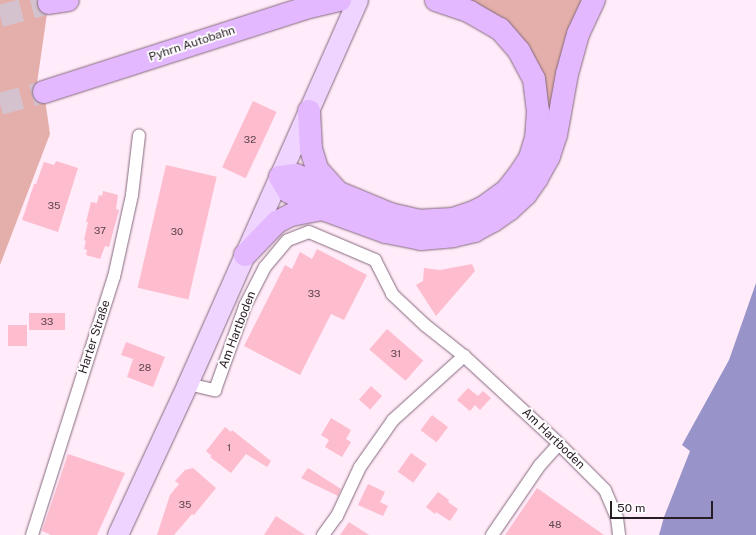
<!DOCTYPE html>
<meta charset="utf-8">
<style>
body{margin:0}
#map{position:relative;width:756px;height:535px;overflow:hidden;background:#ffebf9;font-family:"Public Sans",sans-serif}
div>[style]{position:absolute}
.green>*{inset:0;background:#e4afaa}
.water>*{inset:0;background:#9894c9}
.building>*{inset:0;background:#fdbdce;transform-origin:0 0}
.motorway-tunnel>*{height:22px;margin-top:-11px;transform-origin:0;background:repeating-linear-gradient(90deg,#d4c2cf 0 22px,transparent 0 33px)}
.roads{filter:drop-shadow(0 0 1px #85687d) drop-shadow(0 0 1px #85687d)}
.minor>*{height:12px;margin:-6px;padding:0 6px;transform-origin:6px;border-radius:6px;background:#fff}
.primary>*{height:20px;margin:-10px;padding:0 10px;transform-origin:10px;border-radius:10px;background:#eed4fe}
.motorway>*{height:22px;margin:-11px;padding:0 11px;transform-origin:11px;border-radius:11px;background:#e3b8fe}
span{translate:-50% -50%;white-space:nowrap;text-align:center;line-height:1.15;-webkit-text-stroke:3.5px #fff;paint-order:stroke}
.number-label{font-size:10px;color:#5d444f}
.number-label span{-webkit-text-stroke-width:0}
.street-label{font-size:12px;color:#281c25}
.scale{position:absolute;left:610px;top:501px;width:103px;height:18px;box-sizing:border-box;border:2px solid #281c25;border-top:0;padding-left:5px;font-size:12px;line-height:14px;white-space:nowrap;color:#281c25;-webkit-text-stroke:3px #fff;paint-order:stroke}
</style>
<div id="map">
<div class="green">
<i style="clip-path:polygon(0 0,49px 0,37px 83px,44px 92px,50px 134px,0 265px)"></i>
<i style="clip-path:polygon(458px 0,583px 0,567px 41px,549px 129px,541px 157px,534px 172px,516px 196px,491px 217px,480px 222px,450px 230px,430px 231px,412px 230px,376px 221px,297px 189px,296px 184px,391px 221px,425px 228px,445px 227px,482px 216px,495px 209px,522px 182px,536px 158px,545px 129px,545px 97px,541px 79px,533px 61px,517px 36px,503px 23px,482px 10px)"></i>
</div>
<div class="water">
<i style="clip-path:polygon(756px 283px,756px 535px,659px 535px,664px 517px,690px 451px,682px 445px,729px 360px)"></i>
</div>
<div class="building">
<i style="left:253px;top:101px;width:26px;height:73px;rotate:25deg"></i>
<i style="clip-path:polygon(56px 161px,78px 168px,58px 232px,22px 220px,34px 184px,36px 184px,44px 162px,54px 165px)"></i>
<i style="left:166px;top:165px;width:52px;height:126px;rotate:13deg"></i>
<i style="clip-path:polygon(103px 191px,118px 195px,116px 209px,119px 210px,109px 247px,105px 246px,100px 259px,86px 255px,87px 250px,84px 249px,86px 241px,84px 240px,88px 222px,86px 222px,91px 202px,97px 203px,99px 195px,102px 196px)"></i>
<i style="clip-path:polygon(317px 249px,367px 275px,344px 320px,331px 314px,300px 375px,244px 346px,285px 265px,292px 269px,300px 252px,312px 259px)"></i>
<i style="clip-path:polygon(472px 264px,475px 271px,436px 316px,416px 285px,423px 281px,424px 268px,440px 270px)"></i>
<i style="left:29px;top:313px;width:36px;height:17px"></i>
<i style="left:8px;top:325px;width:19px;height:21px"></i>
<i style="left:387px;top:329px;width:48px;height:27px;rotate:41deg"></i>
<i style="clip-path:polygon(126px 342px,165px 357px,153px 387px,127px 377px,133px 359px,121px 355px)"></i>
<i style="left:371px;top:386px;width:15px;height:18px;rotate:42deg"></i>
<i style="clip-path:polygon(468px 388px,478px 396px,483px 391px,491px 398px,480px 410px,475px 405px,470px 411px,457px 400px)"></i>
<i style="left:432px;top:415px;width:20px;height:19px;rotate:37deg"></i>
<i style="clip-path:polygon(331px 418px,351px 430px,346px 439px,351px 442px,342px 457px,325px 447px,329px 440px,321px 435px)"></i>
<i style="clip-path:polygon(225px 427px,231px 432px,232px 430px,271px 461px,267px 467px,246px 454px,231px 473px,210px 457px,212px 456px,206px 451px)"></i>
<i style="left:411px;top:453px;width:19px;height:23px;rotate:35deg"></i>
<i style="clip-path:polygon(68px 454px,125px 473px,97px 535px,51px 535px,42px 531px)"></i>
<i style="clip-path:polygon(193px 468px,216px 488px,194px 515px,192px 514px,174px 535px,157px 535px,170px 495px,179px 484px,175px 481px,185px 470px)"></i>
<i style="clip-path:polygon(308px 468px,341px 489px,338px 496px,301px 478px)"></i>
<i style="clip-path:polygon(368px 484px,385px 492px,380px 502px,388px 506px,383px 516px,358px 505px)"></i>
<i style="clip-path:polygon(537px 488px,604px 535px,505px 535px)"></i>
<i style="clip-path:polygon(438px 492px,449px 500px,448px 502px,458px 509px,450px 521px,436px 512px,435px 514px,426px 507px)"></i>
<i style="clip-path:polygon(276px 516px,305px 535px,264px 535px)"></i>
<i style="clip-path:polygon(349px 522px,369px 535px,340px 535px)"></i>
</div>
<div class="motorway-tunnel">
<i style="left:0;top:16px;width:51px;rotate:-14.9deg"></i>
<i style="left:0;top:104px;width:46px;rotate:-15.3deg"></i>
</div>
<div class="roads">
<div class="minor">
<i style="left:188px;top:384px;width:28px;rotate:13deg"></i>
<i style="left:215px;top:390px;width:89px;rotate:-70.3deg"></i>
<i style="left:245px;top:306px;width:44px;rotate:-62.9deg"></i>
<i style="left:265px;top:267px;width:35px;rotate:-50deg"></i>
<i style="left:288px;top:240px;width:22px;rotate:-21deg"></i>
<i style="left:309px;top:232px;width:72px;rotate:23deg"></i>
<i style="left:375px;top:260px;width:38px;rotate:63deg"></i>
<i style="left:392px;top:294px;width:45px;rotate:43.2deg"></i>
<i style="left:425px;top:325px;width:50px;rotate:38.5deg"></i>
<i style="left:464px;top:356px;width:125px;rotate:42.7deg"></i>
<i style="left:556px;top:441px;width:69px;rotate:45deg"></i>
<i style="left:605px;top:490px;width:30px;rotate:67deg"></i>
<i style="left:617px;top:518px;width:17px;rotate:83deg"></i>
<i style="left:32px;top:535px;width:271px;rotate:-72.4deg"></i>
<i style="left:114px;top:277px;width:84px;rotate:-77.6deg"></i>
<i style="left:132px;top:195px;width:60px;rotate:-83.3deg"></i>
<i style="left:323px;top:535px;width:24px;rotate:-54deg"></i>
<i style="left:337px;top:516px;width:54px;rotate:-64.9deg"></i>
<i style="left:360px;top:467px;width:57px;rotate:-54.9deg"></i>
<i style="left:393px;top:420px;width:96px;rotate:-42deg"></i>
<i style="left:492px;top:535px;width:85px;rotate:-55.6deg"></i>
<i style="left:540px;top:465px;width:28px;rotate:-48deg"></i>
</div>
<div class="primary">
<i style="left:118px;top:535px;width:166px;rotate:-65.1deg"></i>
<i style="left:188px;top:384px;width:420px;rotate:-66.1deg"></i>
</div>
<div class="motorway">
<i style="left:436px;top:0;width:36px;rotate:19deg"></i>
<i style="left:470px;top:12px;width:34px;rotate:30deg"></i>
<i style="left:500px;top:29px;width:29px;rotate:49deg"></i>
<i style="left:519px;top:51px;width:32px;rotate:62deg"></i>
<i style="left:534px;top:79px;width:32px;rotate:83deg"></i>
<i style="left:538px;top:111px;width:27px;rotate:94deg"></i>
<i style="left:536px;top:138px;width:21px;rotate:107deg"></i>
<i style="left:530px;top:158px;width:17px;rotate:123deg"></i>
<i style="left:521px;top:172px;width:24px;rotate:128deg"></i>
<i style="left:506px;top:191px;width:27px;rotate:144deg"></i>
<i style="left:484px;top:207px;width:14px;rotate:155deg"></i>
<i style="left:471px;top:213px;width:19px;rotate:162deg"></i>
<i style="left:453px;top:219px;width:33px;rotate:177deg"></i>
<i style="left:420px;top:221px;width:31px;rotate:-167deg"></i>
<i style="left:390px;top:214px;width:102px;rotate:-157.5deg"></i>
<i style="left:296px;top:175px;width:16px;rotate:173deg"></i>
<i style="left:280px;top:177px;width:17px;rotate:59deg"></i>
<i style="left:289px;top:192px;width:37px;rotate:27deg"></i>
<i style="left:322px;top:209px;width:68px;rotate:19.8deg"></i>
<i style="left:386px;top:232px;width:36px;rotate:11deg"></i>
<i style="left:421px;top:239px;width:32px;rotate:-5deg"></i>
<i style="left:453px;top:236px;width:22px;rotate:-13deg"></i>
<i style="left:474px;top:231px;width:21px;rotate:-28deg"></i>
<i style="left:493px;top:221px;width:19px;rotate:-35deg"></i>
<i style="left:509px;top:210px;width:23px;rotate:-43deg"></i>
<i style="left:526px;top:194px;width:19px;rotate:-55deg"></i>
<i style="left:537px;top:178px;width:25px;rotate:-61deg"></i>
<i style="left:549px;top:156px;width:22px;rotate:-72deg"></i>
<i style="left:556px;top:135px;width:62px;rotate:-79.8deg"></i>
<i style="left:567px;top:74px;width:41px;rotate:-74.6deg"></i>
<i style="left:578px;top:34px;width:38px;rotate:-65deg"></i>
<i style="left:49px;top:3px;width:19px;rotate:-9deg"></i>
<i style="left:44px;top:92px;width:274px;rotate:-17.8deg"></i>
<i style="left:305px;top:8px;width:36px;rotate:-13deg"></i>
<i style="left:309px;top:111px;width:38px;rotate:87deg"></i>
<i style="left:311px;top:149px;width:21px;rotate:73deg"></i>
<i style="left:317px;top:169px;width:28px;rotate:48deg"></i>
<i style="left:245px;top:255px;width:46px;rotate:-45.9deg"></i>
<i style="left:277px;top:222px;width:16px;rotate:-27deg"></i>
<i style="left:291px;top:215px;width:32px;rotate:-11deg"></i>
</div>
</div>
<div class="number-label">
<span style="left:250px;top:140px">32</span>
<span style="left:54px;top:206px">35</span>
<span style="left:100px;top:231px">37</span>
<span style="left:177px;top:232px">30</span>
<span style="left:314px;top:294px">33</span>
<span style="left:47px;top:322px">33</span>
<span style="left:396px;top:354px">31</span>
<span style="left:145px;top:368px">28</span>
<span style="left:229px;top:448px">1</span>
<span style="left:185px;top:505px">35</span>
<span style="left:555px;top:525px">48</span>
</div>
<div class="street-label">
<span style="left:192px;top:44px;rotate:-18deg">Pyhrn Autobahn</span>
<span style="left:238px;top:330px;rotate:-69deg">Am Hartboden</span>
<span style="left:95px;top:337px;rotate:-72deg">Harter Straße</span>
<span style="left:553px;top:439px;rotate:44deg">Am Hartboden</span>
</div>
<div class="scale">50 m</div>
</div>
